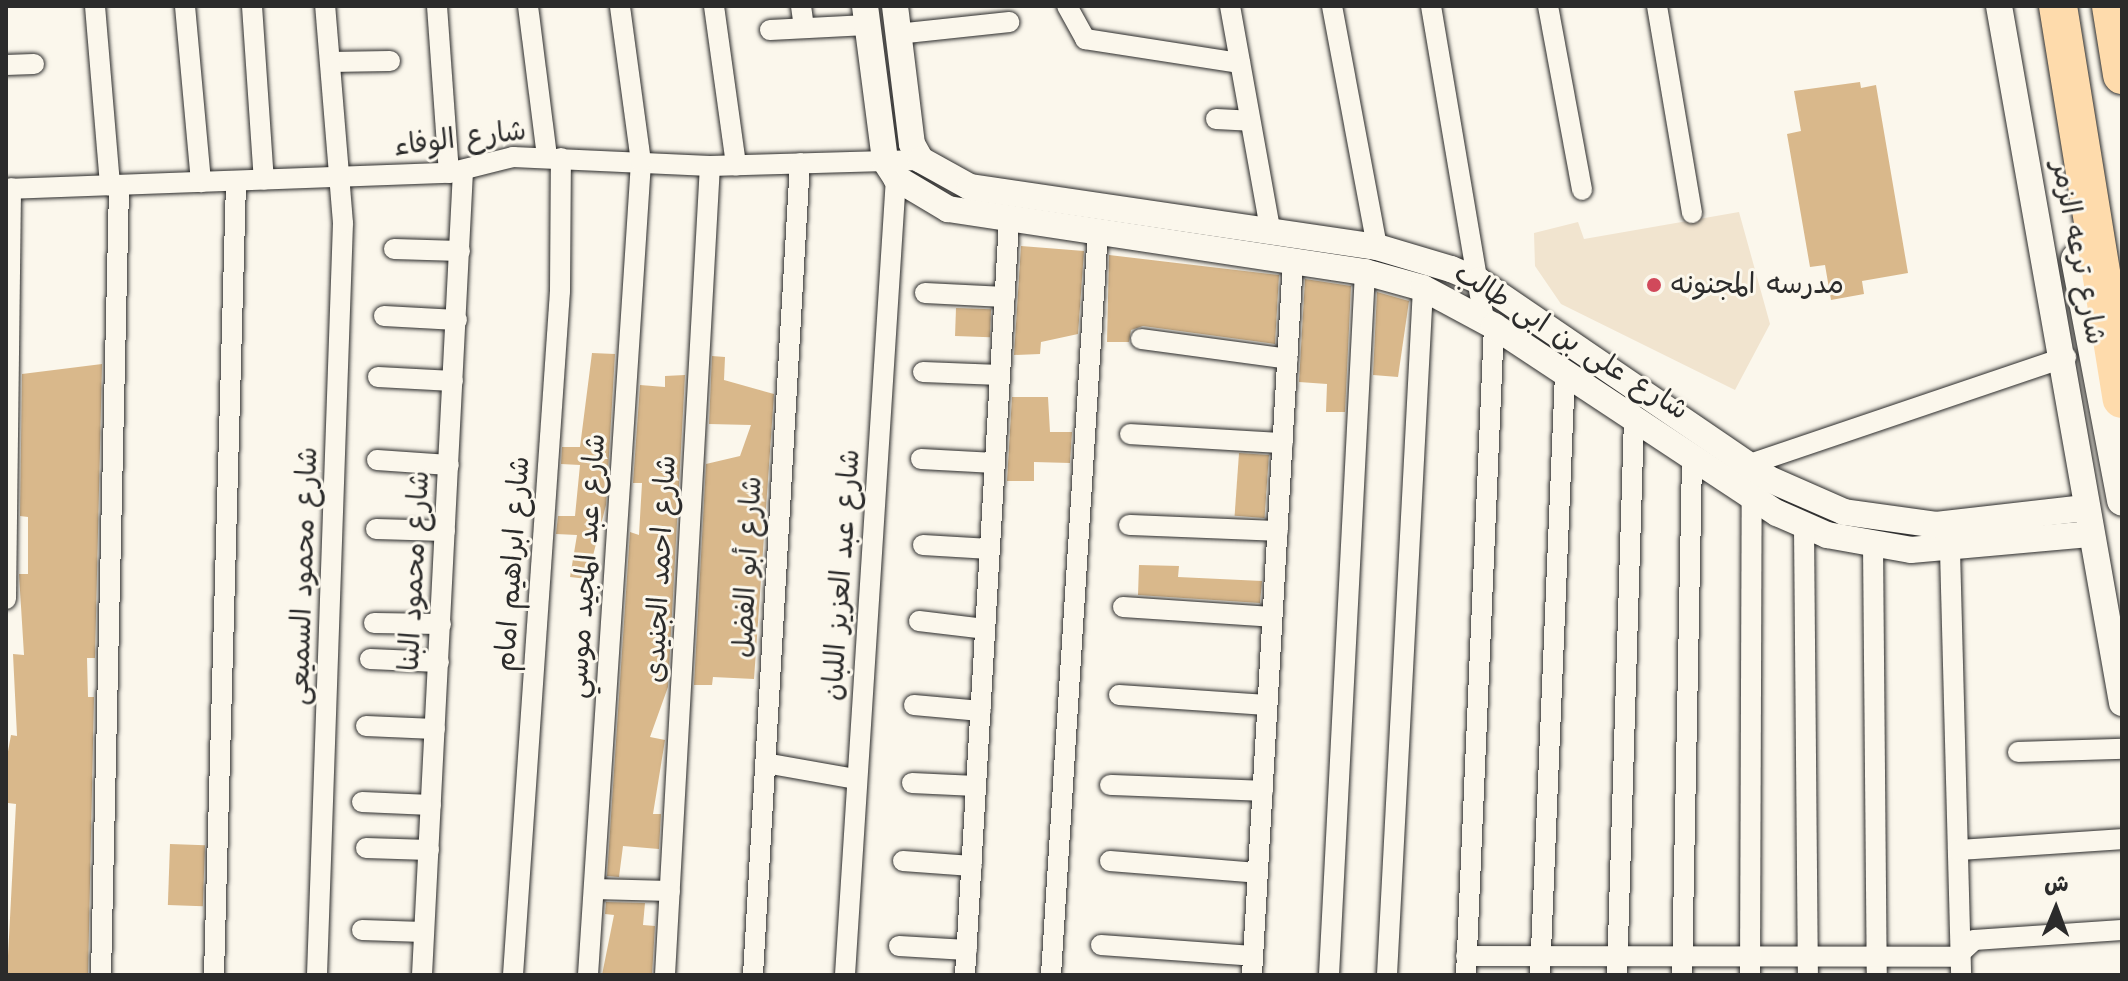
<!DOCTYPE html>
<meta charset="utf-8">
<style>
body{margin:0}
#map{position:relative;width:2128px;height:981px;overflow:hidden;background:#fbf7ec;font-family:"Architects Daughter","Playpen Sans Arabic",sans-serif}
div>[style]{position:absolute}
.built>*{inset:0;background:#f1e4cf}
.building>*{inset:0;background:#d9b88b;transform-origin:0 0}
.roads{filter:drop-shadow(0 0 2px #2b2b2b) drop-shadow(0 0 2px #2b2b2b)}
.minor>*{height:20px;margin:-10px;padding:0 10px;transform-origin:10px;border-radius:10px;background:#fbf7ec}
.tertiary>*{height:26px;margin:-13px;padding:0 13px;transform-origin:13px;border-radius:13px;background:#fbf7ec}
.secondary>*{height:30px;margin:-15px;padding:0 15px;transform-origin:15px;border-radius:15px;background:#fbf7ec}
.motorway>*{height:38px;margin:-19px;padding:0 19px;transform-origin:19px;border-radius:19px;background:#fedbac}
.dots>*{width:22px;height:22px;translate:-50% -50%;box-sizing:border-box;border:4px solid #fbf7ec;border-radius:50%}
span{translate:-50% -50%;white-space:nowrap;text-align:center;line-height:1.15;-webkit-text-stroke:6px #fbf7ec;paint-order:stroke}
.street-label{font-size:28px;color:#2b2b2b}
.poi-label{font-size:28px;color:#2b2b2b}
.left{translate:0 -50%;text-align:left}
.frame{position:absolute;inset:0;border:8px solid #2b2b2b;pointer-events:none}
.north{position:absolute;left:2016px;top:869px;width:80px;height:80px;-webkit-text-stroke:6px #fbf7ec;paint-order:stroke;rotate:1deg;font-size:22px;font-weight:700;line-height:32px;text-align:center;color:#2b2b2b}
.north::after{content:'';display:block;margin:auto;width:28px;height:36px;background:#2b2b2b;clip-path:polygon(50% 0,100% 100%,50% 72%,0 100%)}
</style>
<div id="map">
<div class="built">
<i style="clip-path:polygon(1739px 212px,1770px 324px,1735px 390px,1561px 304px,1535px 266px,1534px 233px,1578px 222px,1584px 239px)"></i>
</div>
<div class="building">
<i style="clip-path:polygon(1860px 82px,1861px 88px,1876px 85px,1908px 273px,1862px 281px,1864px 294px,1831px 300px,1825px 265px,1810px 267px,1787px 134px,1801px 131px,1794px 91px)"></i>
<i style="clip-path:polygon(1021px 246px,1084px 251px,1078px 334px,1041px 342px,1040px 354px,1014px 355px)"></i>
<i style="clip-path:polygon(1109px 255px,1279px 275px,1275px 344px,1143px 326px,1131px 330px,1129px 342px,1107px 342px)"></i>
<i style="clip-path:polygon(1305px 279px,1351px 286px,1345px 412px,1326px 412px,1327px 384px,1299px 382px)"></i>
<i style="clip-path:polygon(1377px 292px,1409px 301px,1398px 377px,1373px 375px)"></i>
<i style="left:956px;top:308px;width:35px;height:28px;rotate:2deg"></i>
<i style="clip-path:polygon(592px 353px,615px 354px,606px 505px,587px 579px,570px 577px,577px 535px,556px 534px,558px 516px,575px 516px,580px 465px,561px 464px,562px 447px,580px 447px)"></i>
<i style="clip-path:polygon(712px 356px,725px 357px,724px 380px,774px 394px,754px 679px,713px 677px,712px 685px,694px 685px,706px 464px,740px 456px,751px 425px,709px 424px)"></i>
<i style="clip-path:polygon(102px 364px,95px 658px,87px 658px,88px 697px,94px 697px,88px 975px,7px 975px,16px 804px,8px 803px,7px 757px,11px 735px,17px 736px,13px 654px,24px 655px,19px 574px,28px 574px,28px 517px,20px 516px,22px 374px)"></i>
<i style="clip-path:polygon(685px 375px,668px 687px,650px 737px,665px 740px,653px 814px,661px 814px,659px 849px,623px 846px,619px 877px,607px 876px,630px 532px,639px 535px,642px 483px,633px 483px,640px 385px,665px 387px,665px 376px)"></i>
<i style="clip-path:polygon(1012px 397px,1048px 397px,1050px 432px,1072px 432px,1070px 463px,1034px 462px,1034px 481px,1007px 481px)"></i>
<i style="left:1239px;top:453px;width:30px;height:63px;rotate:4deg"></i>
<i style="clip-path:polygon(1139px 565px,1179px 566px,1178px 577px,1262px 581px,1260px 603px,1138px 595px)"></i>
<i style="left:170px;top:844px;width:35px;height:61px;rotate:2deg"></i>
<i style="clip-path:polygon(606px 902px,645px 903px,643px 925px,655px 926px,652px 975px,602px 975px,614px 915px,605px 914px)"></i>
</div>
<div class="roads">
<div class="minor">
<i style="left:95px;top:6px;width:180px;rotate:85.2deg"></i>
<i style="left:185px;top:6px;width:177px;rotate:84.8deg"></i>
<i style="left:252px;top:6px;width:174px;rotate:86.1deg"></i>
<i style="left:437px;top:6px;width:167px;rotate:85.9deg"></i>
<i style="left:528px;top:6px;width:152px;rotate:82.8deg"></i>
<i style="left:714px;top:6px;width:161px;rotate:82.1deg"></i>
<i style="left:801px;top:6px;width:22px;rotate:82deg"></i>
<i style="left:1067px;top:6px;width:38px;rotate:61deg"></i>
<i style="left:1085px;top:39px;width:157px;rotate:8.8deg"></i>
<i style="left:1230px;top:6px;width:227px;rotate:79.8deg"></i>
<i style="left:1332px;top:6px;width:245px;rotate:79.4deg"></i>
<i style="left:1431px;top:6px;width:318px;rotate:80.4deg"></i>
<i style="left:1548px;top:6px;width:187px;rotate:79.5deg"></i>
<i style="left:1657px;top:6px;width:210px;rotate:80.4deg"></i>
<i style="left:770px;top:30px;width:97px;rotate:-3deg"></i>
<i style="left:897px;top:34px;width:113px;rotate:-6.1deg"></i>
<i style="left:330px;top:62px;width:60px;rotate:-1deg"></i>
<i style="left:6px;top:65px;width:28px;rotate:-2deg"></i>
<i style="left:1216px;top:119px;width:34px;rotate:3deg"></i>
<i style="left:6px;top:189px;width:443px;rotate:-2.1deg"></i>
<i style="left:449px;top:173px;width:66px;rotate:-14deg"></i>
<i style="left:513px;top:157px;width:197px;rotate:2.6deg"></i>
<i style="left:710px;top:166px;width:211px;rotate:-1.6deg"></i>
<i style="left:394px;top:249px;width:66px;rotate:1.7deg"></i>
<i style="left:925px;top:293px;width:80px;rotate:2.9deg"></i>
<i style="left:384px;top:316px;width:73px;rotate:3.1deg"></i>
<i style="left:1141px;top:339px;width:148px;rotate:7.7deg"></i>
<i style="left:923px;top:372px;width:77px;rotate:2.2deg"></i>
<i style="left:378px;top:377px;width:75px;rotate:3.1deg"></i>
<i style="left:1130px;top:434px;width:153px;rotate:3.4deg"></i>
<i style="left:921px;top:459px;width:74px;rotate:3.1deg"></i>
<i style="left:377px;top:460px;width:72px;rotate:4deg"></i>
<i style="left:1747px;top:465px;width:337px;rotate:-18.7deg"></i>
<i style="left:1129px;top:525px;width:149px;rotate:2.3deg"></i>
<i style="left:1804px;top:527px;width:448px;rotate:89.5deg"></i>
<i style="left:376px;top:529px;width:69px;rotate:1.7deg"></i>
<i style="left:1873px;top:544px;width:431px;rotate:89.5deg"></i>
<i style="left:923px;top:545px;width:67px;rotate:3.4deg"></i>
<i style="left:1950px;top:550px;width:425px;rotate:88.5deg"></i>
<i style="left:6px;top:599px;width:411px;rotate:-89.3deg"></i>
<i style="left:1123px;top:607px;width:149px;rotate:3.8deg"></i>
<i style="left:919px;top:621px;width:66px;rotate:6.9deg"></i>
<i style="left:374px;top:623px;width:67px;rotate:0.9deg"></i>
<i style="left:370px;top:659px;width:69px;rotate:2.5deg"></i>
<i style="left:1119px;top:695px;width:148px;rotate:3.9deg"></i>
<i style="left:914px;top:705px;width:67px;rotate:5.1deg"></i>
<i style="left:366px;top:726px;width:69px;rotate:2.5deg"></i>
<i style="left:2018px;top:752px;width:104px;rotate:-1.7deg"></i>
<i style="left:765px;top:763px;width:92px;rotate:10deg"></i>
<i style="left:912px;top:783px;width:64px;rotate:2.7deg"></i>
<i style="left:1110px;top:785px;width:153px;rotate:2.2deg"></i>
<i style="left:362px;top:802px;width:69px;rotate:2.5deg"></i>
<i style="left:366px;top:848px;width:63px;rotate:1.8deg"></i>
<i style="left:1958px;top:850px;width:164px;rotate:-3.8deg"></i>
<i style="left:903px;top:861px;width:69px;rotate:4.1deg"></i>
<i style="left:1110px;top:861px;width:148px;rotate:4.6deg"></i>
<i style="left:594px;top:889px;width:76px;rotate:1.5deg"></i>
<i style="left:362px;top:930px;width:62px;rotate:1.8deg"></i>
<i style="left:1101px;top:945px;width:152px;rotate:4.1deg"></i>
<i style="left:899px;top:946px;width:68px;rotate:3.4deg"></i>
<i style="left:1466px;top:956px;width:490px;rotate:0.1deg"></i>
<i style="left:1956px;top:957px;width:25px;rotate:-43deg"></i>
<i style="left:1974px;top:940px;width:148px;rotate:-3.9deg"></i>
<i style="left:101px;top:975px;width:790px;rotate:-88.69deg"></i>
<i style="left:214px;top:975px;width:794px;rotate:-88.41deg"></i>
<i style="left:317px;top:975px;width:752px;rotate:-88.02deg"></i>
<i style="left:343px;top:223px;width:218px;rotate:-94.7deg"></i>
<i style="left:422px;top:975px;width:805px;rotate:-87.08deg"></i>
<i style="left:513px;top:975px;width:686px;rotate:-86.07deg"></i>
<i style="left:560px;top:291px;width:133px;rotate:-89.6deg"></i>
<i style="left:588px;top:975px;width:815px;rotate:-86.27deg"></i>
<i style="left:641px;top:162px;width:157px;rotate:-97.7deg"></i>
<i style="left:665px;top:975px;width:810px;rotate:-86.82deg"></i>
<i style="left:753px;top:975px;width:813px;rotate:-86.69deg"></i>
<i style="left:845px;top:975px;width:799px;rotate:-86.34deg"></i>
<i style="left:965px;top:975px;width:755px;rotate:-86.66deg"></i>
<i style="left:1051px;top:975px;width:745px;rotate:-86.39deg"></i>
<i style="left:1252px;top:975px;width:716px;rotate:-86.72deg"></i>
<i style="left:1329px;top:975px;width:704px;rotate:-87.07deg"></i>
<i style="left:1387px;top:975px;width:688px;rotate:-87deg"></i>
<i style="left:1466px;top:975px;width:650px;rotate:-87.53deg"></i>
<i style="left:1540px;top:975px;width:603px;rotate:-87.62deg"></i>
<i style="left:1617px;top:975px;width:557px;rotate:-88.25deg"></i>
<i style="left:1682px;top:975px;width:518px;rotate:-88.89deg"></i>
<i style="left:1750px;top:975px;width:480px;rotate:-89.8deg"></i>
</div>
<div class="tertiary">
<i style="left:865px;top:6px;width:156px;rotate:82.6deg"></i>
<i style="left:885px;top:161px;width:20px;rotate:57deg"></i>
<i style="left:896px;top:178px;width:61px;rotate:30.8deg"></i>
<i style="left:948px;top:209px;width:422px;rotate:8.6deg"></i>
<i style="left:1365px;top:272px;width:60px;rotate:15.4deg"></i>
<i style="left:1423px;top:288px;width:81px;rotate:28.2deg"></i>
<i style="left:1494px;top:326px;width:339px;rotate:33.5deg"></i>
<i style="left:1777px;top:513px;width:55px;rotate:23.7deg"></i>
<i style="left:1827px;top:535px;width:85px;rotate:10.1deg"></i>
<i style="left:1911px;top:550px;width:179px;rotate:-5.1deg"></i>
<i style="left:895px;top:6px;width:139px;rotate:83deg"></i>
<i style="left:912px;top:144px;width:18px;rotate:61deg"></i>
<i style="left:921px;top:160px;width:56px;rotate:28.9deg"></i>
<i style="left:970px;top:187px;width:411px;rotate:8.4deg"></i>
<i style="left:1377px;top:247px;width:77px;rotate:16.6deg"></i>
<i style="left:1451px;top:269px;width:30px;rotate:23deg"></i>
<i style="left:1479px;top:281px;width:351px;rotate:34.3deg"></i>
<i style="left:1769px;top:479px;width:82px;rotate:23.7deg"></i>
<i style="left:1844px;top:512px;width:93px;rotate:8deg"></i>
<i style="left:1936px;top:525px;width:150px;rotate:-6.5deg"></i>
<i style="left:1999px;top:6px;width:708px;rotate:79.99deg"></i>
</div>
<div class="secondary">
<i style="left:2076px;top:259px;width:246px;rotate:79.2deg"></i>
</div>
<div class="motorway">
<i style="left:2058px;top:6px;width:398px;rotate:80.8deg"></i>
<i style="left:2111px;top:6px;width:70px;rotate:80.9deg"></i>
</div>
</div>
<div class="dots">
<i style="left:1654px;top:285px;background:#d1495b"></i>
</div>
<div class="street-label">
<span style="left:460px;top:139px;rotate:-7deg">شارع الوفاء</span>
<span style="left:2078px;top:253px;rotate:79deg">شارع ترعه الزمر</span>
<span style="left:1571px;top:342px;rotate:32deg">شارع على بن ابى طالب</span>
<span style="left:513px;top:564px;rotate:-86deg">شارع ابراهيم امام</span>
<span style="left:587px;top:566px;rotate:-86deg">شارع عبد المجيد موسي</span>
<span style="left:748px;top:567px;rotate:-87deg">شارع أبو الفضل</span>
<span style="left:661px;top:569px;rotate:-87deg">شارع احمد الجنيدى</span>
<span style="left:415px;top:571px;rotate:-87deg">شارع محمود البنا</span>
<span style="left:842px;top:575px;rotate:-86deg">شارع عبد العزيز اللبان</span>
<span style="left:304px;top:576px;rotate:-88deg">شارع محمود السميعى</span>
</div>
<div class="poi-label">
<span class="left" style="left:1670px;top:285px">مدرسه المجنونه</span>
</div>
<div class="frame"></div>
<div class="north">ش</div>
</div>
